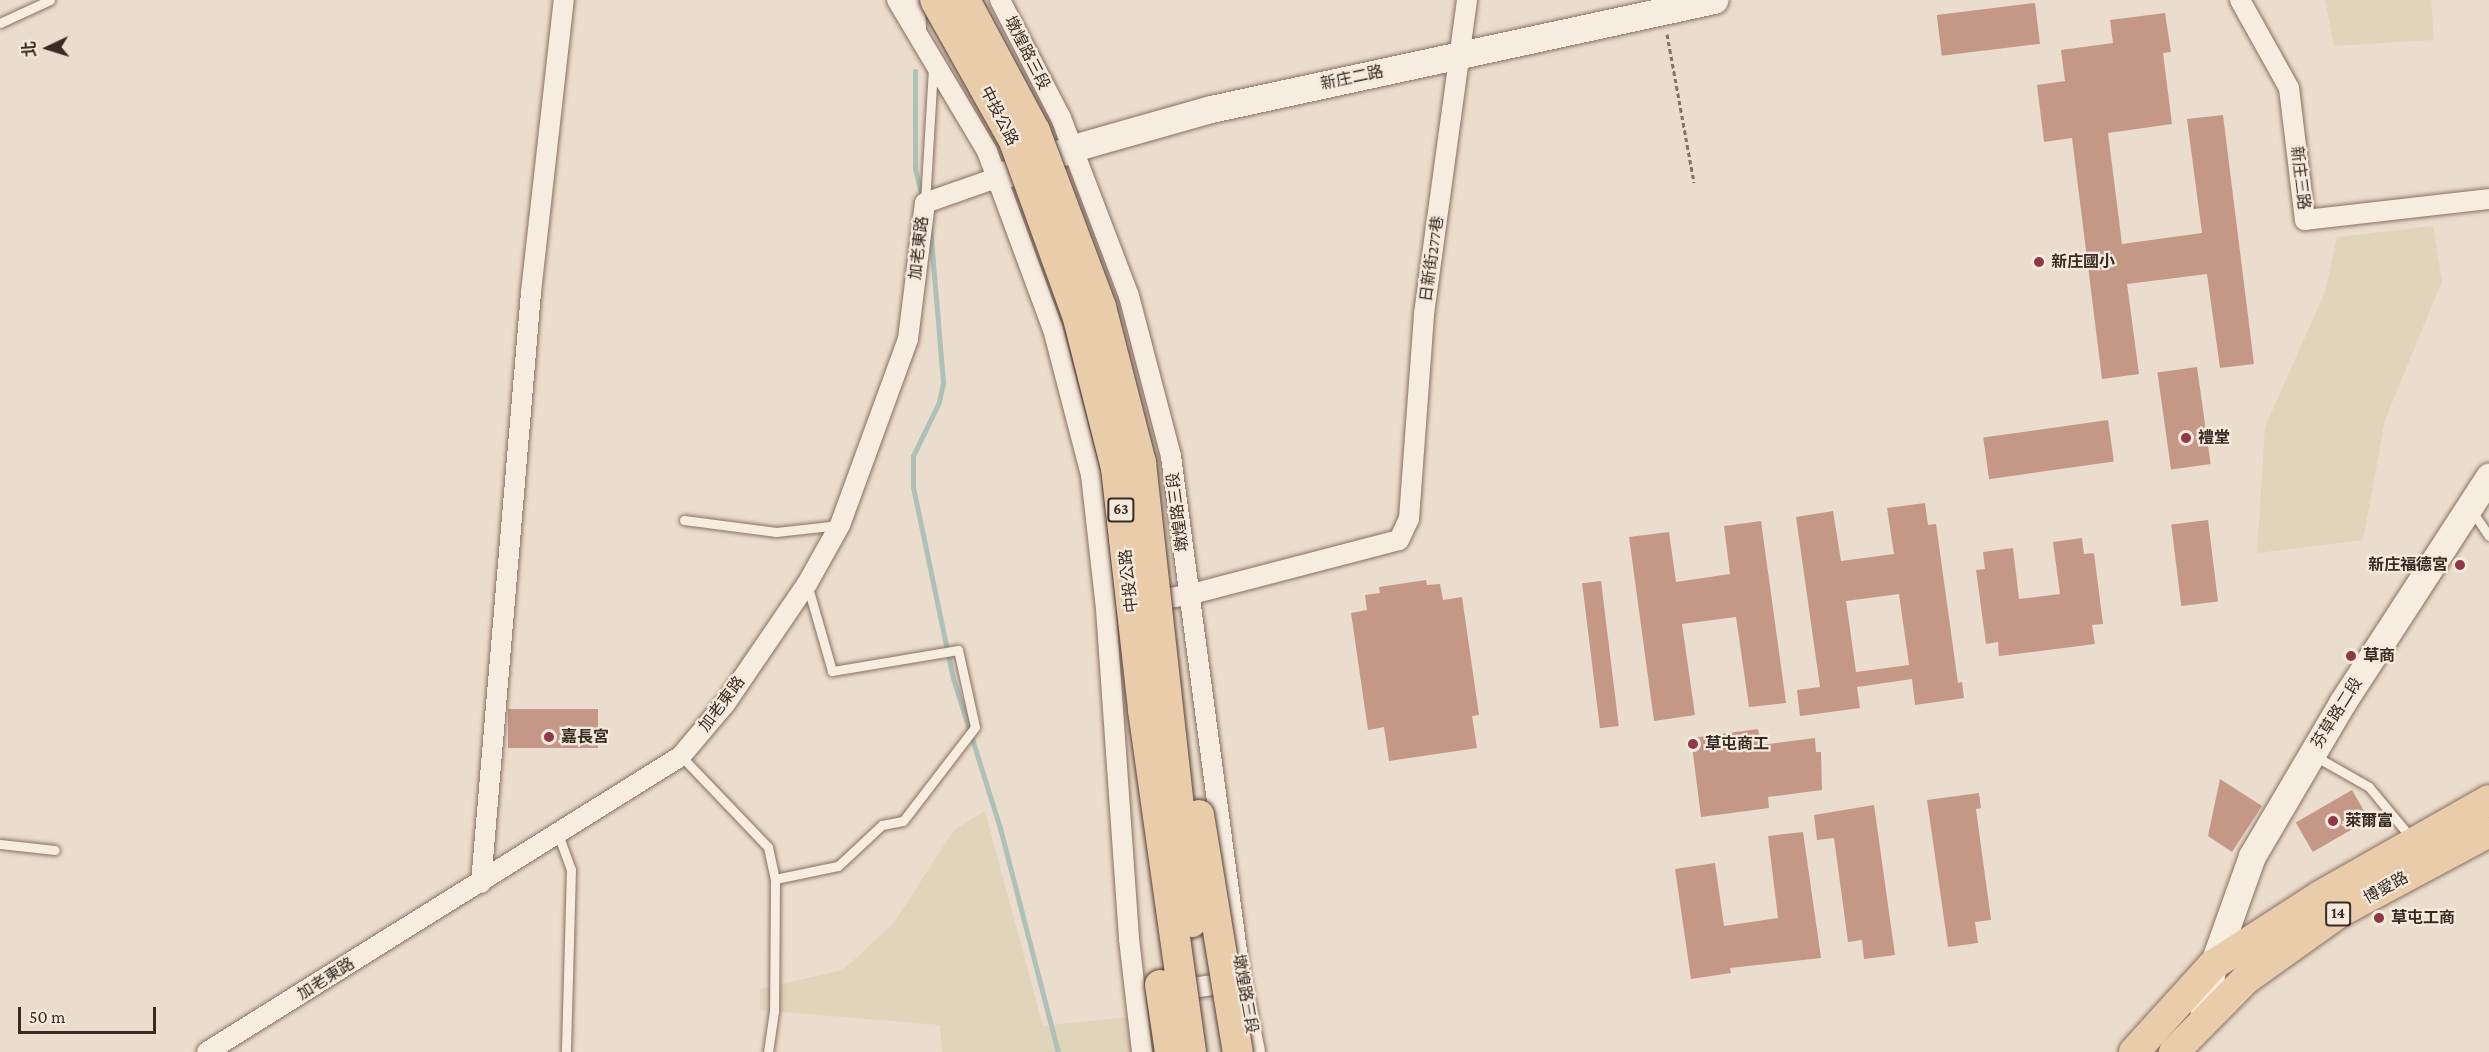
<!DOCTYPE html>
<meta charset="utf-8">
<style>
body{margin:0}
#map{position:relative;width:2489px;height:1052px;overflow:hidden;background:#ebddcd;font-family:"Crimson Pro","Noto Sans TC",serif}
div>[style]{position:absolute}
.farmland>*{inset:0;background:#e0d4bb}
.stream>*{height:5px;margin:-2.5px;padding:0 2.5px;transform-origin:2.5px;border-radius:2.5px;background:#acc1b8}
.building>*{inset:0;background:#c59787;transform-origin:0 0}
.path>*{height:3px;margin-top:-1.5px;transform-origin:0;background:repeating-linear-gradient(90deg,#877062 0 4.5px,transparent 0 7.5px)}
.roads{filter:drop-shadow(0 0 2px #877062) drop-shadow(0 0 2px #877062)}
.lane>*{height:9px;margin:-4.5px;padding:0 4.5px;transform-origin:4.5px;border-radius:4.5px;background:#f6ecdf}
.street>*{height:20px;margin:-10px;padding:0 10px;transform-origin:10px;border-radius:10px;background:#f6ecdf}
.secondary>*{height:27px;margin:-13.5px;padding:0 13.5px;transform-origin:13.5px;border-radius:13.5px;background:#f6ecdf}
.primary>*{height:30px;margin:-15px;padding:0 15px;transform-origin:15px;border-radius:15px;background:#e9ccaa}
.bridges{filter:drop-shadow(0 0 2px #563f35) drop-shadow(0 0 2px #563f35)}
.primary-bridge>*{height:30px;margin:-15px;padding:0 15px;transform-origin:15px;border-radius:15px;background:#e9ccaa}
.dots>*{width:16px;height:16px;translate:-50% -50%;box-sizing:border-box;border:3px solid #f3e9dc;border-radius:50%}
span{translate:-50% -50%;white-space:nowrap;text-align:center;line-height:1.15;-webkit-text-stroke:4.5px #f3e9dc;paint-order:stroke}
.shield-label span{padding:2px 4px;background:#f3e9dc;border:2px solid;border-radius:4px;-webkit-text-stroke-width:0}
.shield-label{font-size:15px;color:#392b23;font-weight:700}
.street-label{font-size:16px;color:#392b23}
.poi-label{font-size:16px;color:#392b23;font-weight:700}
.left{translate:0 -50%;text-align:left}
.right{translate:-100% -50%;text-align:right}
.north{position:absolute;left:18px;top:18px;width:60px;height:60px;-webkit-text-stroke:4px #f3e9dc;paint-order:stroke;rotate:266deg;font-size:16px;font-weight:700;line-height:24px;text-align:center;color:#392b23}
.north::after{content:'';display:block;margin:auto;width:21px;height:27px;background:#392b23;clip-path:polygon(50% 0,100% 100%,50% 72%,0 100%)}
.scale{position:absolute;left:18px;top:1007px;width:138px;height:27px;box-sizing:border-box;border:3px solid #392b23;border-top:0;padding-left:8px;font-size:18px;line-height:21px;white-space:nowrap;color:#392b23;-webkit-text-stroke:4px #f3e9dc;paint-order:stroke}
</style>
<div id="map">
<div class="farmland">
<i style="clip-path:polygon(2325px 0,2431px 0,2434px 40px,2334px 46px)"></i>
<i style="clip-path:polygon(2433px 226px,2442px 281px,2385px 420px,2363px 540px,2257px 553px,2265px 427px,2325px 292px,2337px 237px)"></i>
<i style="clip-path:polygon(985px 811px,1043px 1026px,1138px 1016px,1142px 1052px,942px 1052px,940px 1025px,760px 1010px,760px 989px,843px 970px,893px 924px,954px 830px)"></i>
</div>
<div class="stream">
<i style="left:915px;top:71px;width:98px;rotate:90deg"></i>
<i style="left:915px;top:169px;width:29px;rotate:76deg"></i>
<i style="left:930px;top:227px;width:157px;rotate:85.2deg"></i>
<i style="left:943px;top:383px;width:19px;rotate:102deg"></i>
<i style="left:939px;top:402px;width:60px;rotate:115.7deg"></i>
<i style="left:913px;top:456px;width:31px;rotate:90deg"></i>
<i style="left:913px;top:487px;width:195px;rotate:78.2deg"></i>
<i style="left:953px;top:678px;width:157px;rotate:72.6deg"></i>
<i style="left:1000px;top:828px;width:231px;rotate:75.5deg"></i>
</div>
<div class="building">
<i style="left:2035px;top:3px;width:41px;height:99px;rotate:83deg"></i>
<i style="clip-path:polygon(2165px 13px,2171px 52px,2163px 53px,2172px 124px,2108px 133px,2122px 244px,2202px 233px,2187px 119px,2223px 115px,2254px 364px,2220px 368px,2207px 274px,2127px 284px,2139px 374px,2102px 379px,2072px 138px,2044px 142px,2037px 85px,2065px 81px,2061px 50px,2113px 43px,2110px 20px)"></i>
<i style="left:2197px;top:367px;width:98px;height:40px;rotate:82deg"></i>
<i style="left:2108px;top:420px;width:42px;height:126px;rotate:82deg"></i>
<i style="clip-path:polygon(evenodd,1925px 503px,1928px 525px,1936px 524px,1958px 683px,1962px 682px,1964px 698px,1915px 705px,1912px 679px,1857px 687px,1860px 708px,1800px 716px,1797px 690px,1820px 687px,1796px 517px,1833px 511px,1841px 561px,1894px 554px,1887px 508px,1925px 503px,1899px 594px,1909px 665px,1856px 672px,1846px 601px,1899px 594px)"></i>
<i style="left:2208px;top:520px;width:82px;height:37px;rotate:83deg"></i>
<i style="clip-path:polygon(1761px 521px,1786px 703px,1749px 707px,1736px 617px,1682px 624px,1695px 715px,1654px 721px,1629px 537px,1669px 532px,1676px 582px,1730px 574px,1724px 526px)"></i>
<i style="clip-path:polygon(2082px 538px,2084px 554px,2094px 553px,2103px 624px,2092px 625px,2095px 644px,1999px 656px,1998px 642px,1986px 644px,1976px 570px,1985px 569px,1983px 552px,2013px 548px,2019px 599px,2060px 594px,2053px 542px)"></i>
<i style="clip-path:polygon(1426px 580px,1427px 585px,1440px 584px,1443px 600px,1462px 597px,1479px 715px,1472px 716px,1477px 748px,1389px 761px,1384px 727px,1368px 730px,1351px 613px,1367px 610px,1365px 595px,1380px 593px,1379px 587px)"></i>
<i style="left:1601px;top:581px;width:146px;height:19px;rotate:83deg"></i>
<i style="left:508px;top:709px;width:90px;height:39px"></i>
<i style="clip-path:polygon(1758px 729px,1761px 745px,1815px 738px,1816px 752px,1821px 752px,1822px 790px,1768px 797px,1769px 808px,1701px 817px,1691px 738px)"></i>
<i style="clip-path:polygon(2220px 779px,2262px 806px,2232px 852px,2208px 836px)"></i>
<i style="left:2352px;top:790px;width:34px;height:65px;rotate:60deg"></i>
<i style="clip-path:polygon(1979px 793px,1981px 808px,1976px 809px,1991px 920px,1975px 922px,1978px 943px,1948px 947px,1927px 800px)"></i>
<i style="clip-path:polygon(1874px 805px,1895px 955px,1864px 959px,1862px 940px,1848px 942px,1834px 838px,1817px 840px,1814px 815px)"></i>
<i style="clip-path:polygon(1803px 832px,1821px 958px,1730px 968px,1731px 973px,1691px 979px,1675px 869px,1715px 863px,1724px 926px,1778px 918px,1768px 836px)"></i>
</div>
<div class="path">
<i style="left:1667px;top:34px;width:151px;rotate:79.7deg"></i>
</div>
<div class="roads">
<div class="lane">
<i style="left:0;top:23px;width:55px;rotate:-24.7deg"></i>
<i style="left:925px;top:203px;width:135px;rotate:-86.6deg"></i>
<i style="left:2472px;top:511px;width:30px;rotate:56deg"></i>
<i style="left:684px;top:520px;width:93px;rotate:7.4deg"></i>
<i style="left:776px;top:532px;width:64px;rotate:-6.2deg"></i>
<i style="left:2313px;top:755px;width:64px;rotate:29.7deg"></i>
<i style="left:2369px;top:787px;width:69px;rotate:50.3deg"></i>
<i style="left:681px;top:756px;width:126px;rotate:46.3deg"></i>
<i style="left:768px;top:847px;width:33px;rotate:78deg"></i>
<i style="left:775px;top:879px;width:132px;rotate:90.4deg"></i>
<i style="left:774px;top:1011px;width:41px;rotate:98.3deg"></i>
<i style="left:558px;top:834px;width:37px;rotate:70deg"></i>
<i style="left:571px;top:869px;width:183px;rotate:91.6deg"></i>
<i style="left:0;top:844px;width:55px;rotate:6.2deg"></i>
<i style="left:775px;top:879px;width:64px;rotate:-11.7deg"></i>
<i style="left:838px;top:866px;width:60px;rotate:-43deg"></i>
<i style="left:882px;top:825px;width:21px;rotate:-11deg"></i>
<i style="left:903px;top:821px;width:118px;rotate:-52.5deg"></i>
<i style="left:975px;top:727px;width:79px;rotate:-102.4deg"></i>
<i style="left:958px;top:650px;width:128px;rotate:170.5deg"></i>
<i style="left:832px;top:671px;width:91px;rotate:-106deg"></i>
</div>
<div class="street">
<i style="left:897px;top:0;width:176px;rotate:59.2deg"></i>
<i style="left:987px;top:151px;width:190px;rotate:69.7deg"></i>
<i style="left:1053px;top:329px;width:151px;rotate:75.4deg"></i>
<i style="left:1091px;top:475px;width:135px;rotate:83.6deg"></i>
<i style="left:1106px;top:609px;width:331px;rotate:86deg"></i>
<i style="left:1129px;top:939px;width:114px;rotate:83.4deg"></i>
<i style="left:915px;top:0;width:31px;rotate:88deg"></i>
<i style="left:1000px;top:0;width:133px;rotate:62.7deg"></i>
<i style="left:1061px;top:118px;width:191px;rotate:69.1deg"></i>
<i style="left:1129px;top:296px;width:165px;rotate:75.3deg"></i>
<i style="left:1171px;top:456px;width:530px;rotate:82.41deg"></i>
<i style="left:1241px;top:981px;width:72px;rotate:78.8deg"></i>
<i style="left:2240px;top:0;width:101px;rotate:60.9deg"></i>
<i style="left:2289px;top:88px;width:133px;rotate:83.1deg"></i>
<i style="left:2305px;top:220px;width:185px;rotate:-6.5deg"></i>
<i style="left:1145px;top:602px;width:44px;rotate:-9.2deg"></i>
<i style="left:1188px;top:595px;width:218px;rotate:-14.6deg"></i>
<i style="left:1399px;top:540px;width:23px;rotate:-65deg"></i>
<i style="left:1409px;top:519px;width:206px;rotate:-85.8deg"></i>
<i style="left:1424px;top:314px;width:317px;rotate:-82.2deg"></i>
<i style="left:481px;top:883px;width:593px;rotate:-85.16deg"></i>
<i style="left:531px;top:292px;width:294px;rotate:-83.6deg"></i>
<i style="left:1173px;top:991px;width:66px;rotate:-8.7deg"></i>
<i style="left:207px;top:1052px;width:559px;rotate:-31.98deg"></i>
<i style="left:681px;top:756px;width:68px;rotate:-49.8deg"></i>
<i style="left:725px;top:704px;width:145px;rotate:-55.7deg"></i>
<i style="left:807px;top:584px;width:68px;rotate:-60.8deg"></i>
<i style="left:840px;top:525px;width:198px;rotate:-69.9deg"></i>
<i style="left:908px;top:339px;width:137px;rotate:-82.9deg"></i>
<i style="left:925px;top:203px;width:75px;rotate:-19.4deg"></i>
</div>
<div class="secondary">
<i style="left:996px;top:178px;width:83px;rotate:-21.3deg"></i>
<i style="left:1073px;top:148px;width:143px;rotate:-15.8deg"></i>
<i style="left:1211px;top:109px;width:515px;rotate:-12.23deg"></i>
<i style="left:2203px;top:1018px;width:54px;rotate:-79.3deg"></i>
<i style="left:2213px;top:965px;width:116px;rotate:-70.3deg"></i>
<i style="left:2252px;top:856px;width:178px;rotate:-59.5deg"></i>
<i style="left:2342px;top:703px;width:270px;rotate:-57deg"></i>
</div>
<div class="primary">
<i style="left:2134px;top:1052px;width:118px;rotate:-47.8deg"></i>
<i style="left:2213px;top:965px;width:127px;rotate:-32.8deg"></i>
<i style="left:2320px;top:896px;width:194px;rotate:-29.6deg"></i>
<i style="left:2174px;top:1052px;width:103px;rotate:-45.4deg"></i>
<i style="left:2246px;top:979px;width:115px;rotate:-35.5deg"></i>
<i style="left:2340px;top:912px;width:169px;rotate:-28.2deg"></i>
</div>
</div>
<div class="bridges">
<div class="primary-bridge">
<i style="left:935px;top:0;width:162px;rotate:60.7deg"></i>
<i style="left:1014px;top:141px;width:188px;rotate:70.1deg"></i>
<i style="left:1078px;top:318px;width:155px;rotate:75.8deg"></i>
<i style="left:1116px;top:468px;width:244px;rotate:83.6deg"></i>
<i style="left:1143px;top:710px;width:345px;rotate:82deg"></i>
<i style="left:965px;top:0;width:149px;rotate:61.9deg"></i>
<i style="left:1035px;top:131px;width:188px;rotate:69.4deg"></i>
<i style="left:1101px;top:307px;width:161px;rotate:75.6deg"></i>
<i style="left:1141px;top:463px;width:462px;rotate:83.7deg"></i>
<i style="left:1199px;top:815px;width:240px;rotate:80.7deg"></i>
<i style="left:1160px;top:985px;width:68px;rotate:81.5deg"></i>
</div>
</div>
<div class="dots">
<i style="left:2039px;top:262px;background:#903846"></i>
<i style="left:2186px;top:438px;background:#903846"></i>
<i style="left:2460px;top:565px;background:#903846"></i>
<i style="left:2351px;top:656px;background:#903846"></i>
<i style="left:549px;top:737px;background:#903846"></i>
<i style="left:1693px;top:744px;background:#903846"></i>
<i style="left:2333px;top:821px;background:#903846"></i>
<i style="left:2379px;top:918px;background:#903846"></i>
</div>
<div class="shield-label">
<span style="left:1121px;top:510px">63</span>
<span style="left:2338px;top:914px">14</span>
</div>
<div class="street-label">
<span style="left:1027px;top:53px;rotate:63deg">墩煌路三段</span>
<span style="left:1352px;top:78px;rotate:-12deg">新庄二路</span>
<span style="left:999px;top:116px;rotate:63deg">中投公路</span>
<span style="left:2300px;top:178px;rotate:83deg">新庄三路</span>
<span style="left:919px;top:248px;rotate:-83deg">加老東路</span>
<span style="left:1432px;top:259px;rotate:-82deg">日新街277巷</span>
<span style="left:1178px;top:512px;rotate:-97deg">墩煌路三段</span>
<span style="left:1129px;top:581px;rotate:-96deg">中投公路</span>
<span style="left:722px;top:704px;rotate:-53deg">加老東路</span>
<span style="left:2337px;top:713px;rotate:-58deg">芬草路二段</span>
<span style="left:2386px;top:888px;rotate:-29deg">博愛路</span>
<span style="left:326px;top:979px;rotate:-32deg">加老東路</span>
<span style="left:1245px;top:994px;rotate:80deg">墩煌路三段</span>
</div>
<div class="poi-label">
<span class="left" style="left:2051px;top:262px">新庄國小</span>
<span class="left" style="left:2198px;top:438px">禮堂</span>
<span class="right" style="left:2448px;top:565px">新庄福德宮</span>
<span class="left" style="left:2363px;top:656px">草商</span>
<span class="left" style="left:561px;top:737px">嘉長宮</span>
<span class="left" style="left:1705px;top:744px">草屯商工</span>
<span class="left" style="left:2345px;top:821px">萊爾富</span>
<span class="left" style="left:2391px;top:918px">草屯工商</span>
</div>
<div class="north">北</div>
<div class="scale">50 m</div>
</div>
